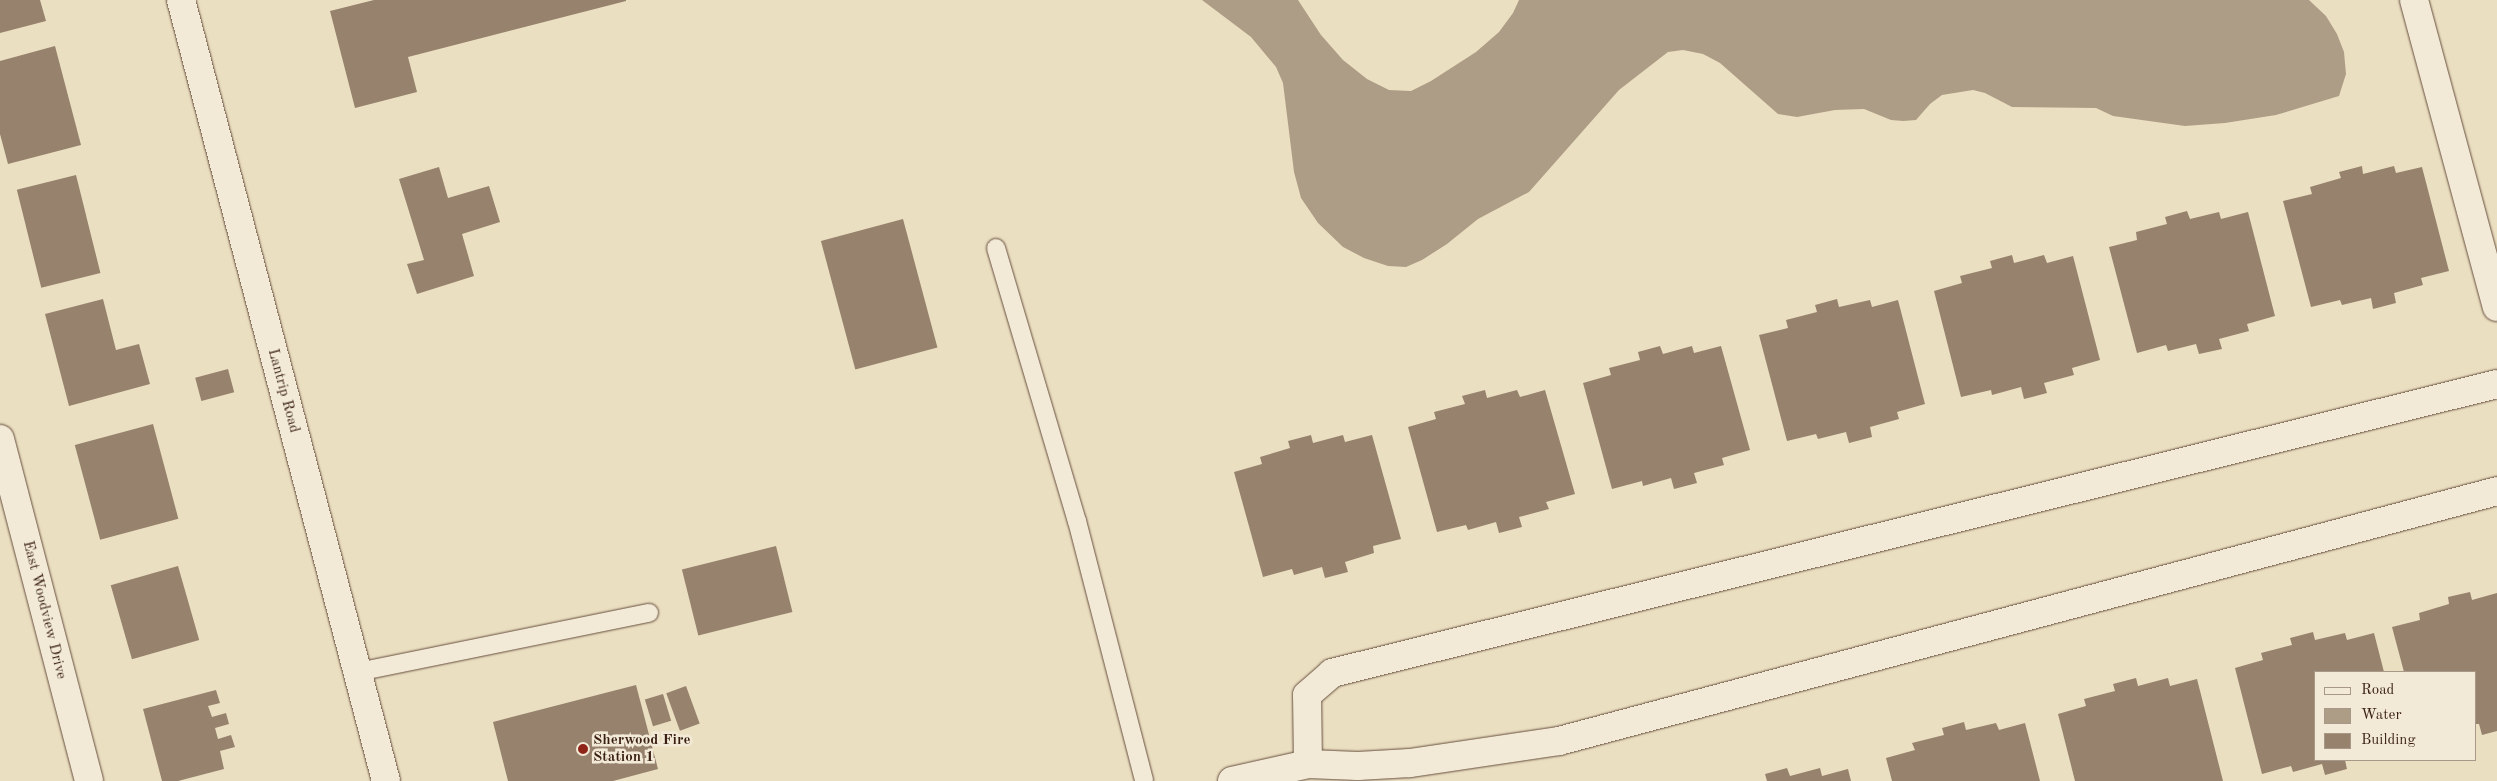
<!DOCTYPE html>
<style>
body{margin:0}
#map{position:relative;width:2497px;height:781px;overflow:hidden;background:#ebdfc1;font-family:"Old Standard TT",serif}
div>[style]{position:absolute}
.water>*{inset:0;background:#ae9d86}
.building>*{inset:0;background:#96826d;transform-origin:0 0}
.roads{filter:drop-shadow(0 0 1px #664e3e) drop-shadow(0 0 1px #664e3e)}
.service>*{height:18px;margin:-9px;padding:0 9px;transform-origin:9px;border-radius:9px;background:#f2ead7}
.minor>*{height:28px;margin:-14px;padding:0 14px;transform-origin:14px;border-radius:14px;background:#f2ead7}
.tertiary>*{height:28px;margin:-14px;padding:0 14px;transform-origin:14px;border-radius:14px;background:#f2ead7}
.dots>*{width:14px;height:14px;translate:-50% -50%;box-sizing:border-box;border:2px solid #f2ead7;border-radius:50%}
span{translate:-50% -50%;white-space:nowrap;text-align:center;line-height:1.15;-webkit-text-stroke:5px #f2ead7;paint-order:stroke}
.street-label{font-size:15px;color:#391e12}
.poi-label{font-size:15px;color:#391e12;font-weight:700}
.left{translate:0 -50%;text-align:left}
.legend{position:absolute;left:2314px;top:671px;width:162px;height:90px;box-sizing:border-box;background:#f2ead7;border:1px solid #a89888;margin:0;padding:6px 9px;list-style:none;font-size:15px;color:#391e12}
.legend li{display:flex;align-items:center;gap:10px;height:25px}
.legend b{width:25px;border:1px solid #a89888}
</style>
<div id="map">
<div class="water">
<i style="clip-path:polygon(1202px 0,1298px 0,1321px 35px,1343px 60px,1367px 79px,1389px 90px,1411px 91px,1431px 81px,1476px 52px,1499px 32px,1513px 13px,1519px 0,2309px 0,2326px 16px,2337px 34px,2344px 52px,2346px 74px,2339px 96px,2276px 115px,2225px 123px,2185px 126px,2113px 116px,2096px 108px,2012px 107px,1985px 93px,1973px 90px,1942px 95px,1930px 104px,1916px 120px,1903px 121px,1891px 120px,1864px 109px,1835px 110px,1797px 117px,1778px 114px,1720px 63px,1703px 54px,1683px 50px,1668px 52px,1619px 90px,1529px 192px,1478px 219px,1447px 244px,1422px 260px,1406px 267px,1388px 266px,1364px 258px,1343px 247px,1318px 223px,1301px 198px,1294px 172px,1283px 83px,1276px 67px,1251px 37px)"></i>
</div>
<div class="building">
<i style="clip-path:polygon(0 0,40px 0,46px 21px,0 33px)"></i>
<i style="clip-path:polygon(374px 0,626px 0,626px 1px,408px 57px,417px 92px,355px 108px,330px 11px)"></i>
<i style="clip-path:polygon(55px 46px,81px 145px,8px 164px,0 134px,0 61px)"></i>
<i style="clip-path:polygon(2362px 166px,2363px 174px,2394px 166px,2396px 173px,2422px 167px,2449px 271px,2421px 278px,2423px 285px,2394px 293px,2396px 303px,2373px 309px,2371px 298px,2342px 305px,2340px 300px,2311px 307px,2283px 201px,2312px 194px,2310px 187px,2341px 178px,2339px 172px)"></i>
<i style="clip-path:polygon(439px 167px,448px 198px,489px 186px,500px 222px,462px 234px,474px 276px,417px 294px,407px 264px,424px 260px,399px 179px)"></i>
<i style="left:76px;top:175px;width:101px;height:61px;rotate:76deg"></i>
<i style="clip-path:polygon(2187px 211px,2190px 219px,2219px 212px,2221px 219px,2248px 212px,2275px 316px,2247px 324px,2249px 331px,2219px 339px,2222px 349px,2199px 354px,2196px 344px,2168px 351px,2166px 345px,2137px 353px,2109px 247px,2137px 240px,2136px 232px,2167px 224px,2165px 217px)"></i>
<i style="left:903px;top:219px;width:133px;height:85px;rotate:75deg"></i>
<i style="clip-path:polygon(2012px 255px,2014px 263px,2044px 255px,2047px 263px,2073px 256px,2100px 360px,2072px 368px,2074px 375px,2044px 383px,2047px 393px,2024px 399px,2021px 387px,1992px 395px,1991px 390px,1961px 397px,1934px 291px,1962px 283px,1960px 276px,1992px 268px,1990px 261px)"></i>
<i style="clip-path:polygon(103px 299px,116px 350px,139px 344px,150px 384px,69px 406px,45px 314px)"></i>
<i style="clip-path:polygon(1837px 299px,1839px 307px,1870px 300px,1872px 307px,1898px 300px,1925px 404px,1897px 412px,1899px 419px,1870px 427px,1872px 437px,1849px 443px,1846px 432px,1818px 439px,1816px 434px,1787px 441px,1759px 335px,1788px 328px,1786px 320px,1817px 312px,1815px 305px)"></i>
<i style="clip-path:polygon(1660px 346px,1663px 354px,1692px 346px,1694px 353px,1721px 346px,1750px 450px,1722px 458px,1724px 465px,1694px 473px,1697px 483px,1674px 489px,1671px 478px,1643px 486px,1642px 481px,1612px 489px,1583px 383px,1611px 375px,1609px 368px,1640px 360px,1638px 352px)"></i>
<i style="left:228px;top:369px;width:24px;height:34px;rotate:75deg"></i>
<i style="clip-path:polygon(1485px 390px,1487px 398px,1517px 390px,1520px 397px,1545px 390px,1575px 494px,1546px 502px,1549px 509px,1519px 517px,1522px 527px,1499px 533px,1496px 522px,1468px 530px,1466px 525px,1437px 532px,1408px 427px,1436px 419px,1434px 412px,1465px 404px,1462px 396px)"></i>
<i style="left:153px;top:424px;width:98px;height:81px;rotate:75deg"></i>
<i style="clip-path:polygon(1311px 435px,1313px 443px,1343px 435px,1345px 442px,1372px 435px,1401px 539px,1373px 546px,1374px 553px,1345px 562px,1348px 572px,1325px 578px,1322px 567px,1294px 575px,1292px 569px,1263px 577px,1234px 472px,1262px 464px,1260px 457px,1290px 448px,1288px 441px)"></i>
<i style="left:776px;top:546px;width:68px;height:97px;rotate:76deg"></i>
<i style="left:178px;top:566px;width:77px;height:70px;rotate:74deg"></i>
<i style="clip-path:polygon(2470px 592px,2472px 600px,2497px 593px,2497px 731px,2482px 735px,2479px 724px,2476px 724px,2476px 672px,2404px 672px,2392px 627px,2420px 620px,2419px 613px,2449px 604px,2448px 597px)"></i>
<i style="clip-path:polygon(2313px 632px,2315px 640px,2345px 633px,2347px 640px,2374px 633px,2384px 672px,2316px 672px,2316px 760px,2345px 760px,2347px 769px,2325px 775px,2322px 764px,2293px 772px,2291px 766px,2262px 774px,2235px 668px,2263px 660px,2261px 653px,2292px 645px,2290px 638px)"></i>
<i style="clip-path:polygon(2136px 678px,2138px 686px,2168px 678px,2170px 686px,2197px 679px,2223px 781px,2075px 781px,2058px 714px,2086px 706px,2084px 699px,2115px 691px,2113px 684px)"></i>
<i style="clip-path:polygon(636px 685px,658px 769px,613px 781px,508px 781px,493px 722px)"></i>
<i style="left:686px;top:686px;width:40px;height:21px;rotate:70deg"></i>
<i style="clip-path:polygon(216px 690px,220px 703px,208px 706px,212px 717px,226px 713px,229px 724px,215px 728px,218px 739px,231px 735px,235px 747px,220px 751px,224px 769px,178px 781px,162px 781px,143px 709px)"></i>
<i style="left:663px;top:694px;width:28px;height:19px;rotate:73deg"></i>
<i style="clip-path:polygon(1964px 722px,1966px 730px,1996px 723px,1999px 730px,2025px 723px,2040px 781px,1892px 781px,1886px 758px,1915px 750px,1912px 743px,1944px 735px,1942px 728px)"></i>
<i style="clip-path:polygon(1787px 768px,1790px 776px,1820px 768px,1822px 776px,1848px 769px,1851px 781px,1767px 781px,1765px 774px)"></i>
</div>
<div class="roads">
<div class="service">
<i style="left:996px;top:248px;width:285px;rotate:73.5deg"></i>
<i style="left:1077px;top:521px;width:268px;rotate:75.5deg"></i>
<i style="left:358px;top:672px;width:297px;rotate:-11.5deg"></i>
</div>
<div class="minor">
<i style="left:2414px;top:0;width:318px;rotate:74.9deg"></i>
<i style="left:0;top:439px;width:353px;rotate:75.4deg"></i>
<i style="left:1308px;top:764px;width:69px;rotate:-90.8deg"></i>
<i style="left:1307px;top:695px;width:33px;rotate:-41deg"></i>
<i style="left:1332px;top:673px;width:1200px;rotate:-13.93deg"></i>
<i style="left:1232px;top:781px;width:78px;rotate:-12.6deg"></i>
<i style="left:1308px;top:764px;width:50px;rotate:2.3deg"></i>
<i style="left:1358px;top:766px;width:52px;rotate:-3.3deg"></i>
<i style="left:1410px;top:763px;width:151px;rotate:-8.4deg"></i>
<i style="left:1559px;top:741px;width:971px;rotate:-14.92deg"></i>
</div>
<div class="tertiary">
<i style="left:181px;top:0;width:807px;rotate:75.29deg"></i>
</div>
</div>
<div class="dots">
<i style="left:583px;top:749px;background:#8f2418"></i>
</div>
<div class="street-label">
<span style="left:283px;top:391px;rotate:75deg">Lantrip Road</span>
<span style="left:44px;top:610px;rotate:76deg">East Woodview Drive</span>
</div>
<div class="poi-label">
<span class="left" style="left:593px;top:749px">Sherwood Fire<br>Station 1</span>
</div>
<ul class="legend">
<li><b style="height:6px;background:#f2ead7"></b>Road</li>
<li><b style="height:14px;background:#ae9d86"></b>Water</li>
<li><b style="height:14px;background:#96826d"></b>Building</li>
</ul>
</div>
